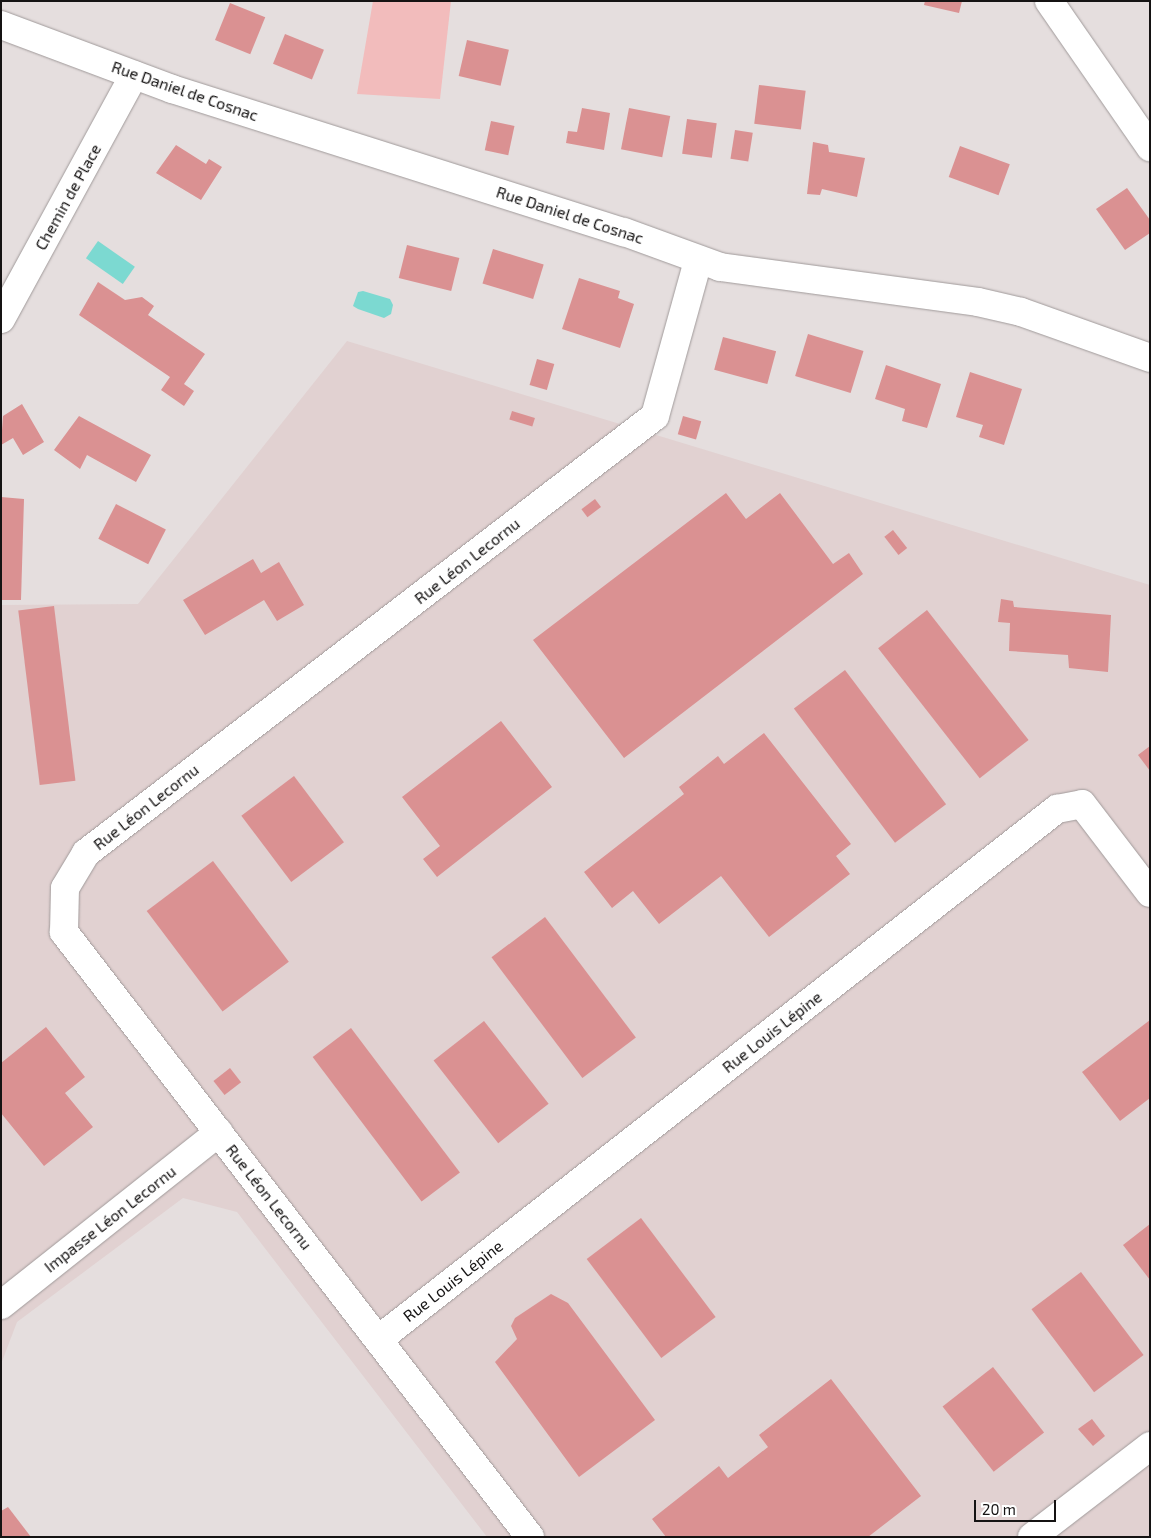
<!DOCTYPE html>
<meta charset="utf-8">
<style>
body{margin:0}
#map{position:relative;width:1151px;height:1538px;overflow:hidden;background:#e5dede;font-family:"Exo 2",sans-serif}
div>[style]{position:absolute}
.built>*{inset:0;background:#e1d1d1}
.green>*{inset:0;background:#f2bcbc}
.water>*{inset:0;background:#7cd9d1;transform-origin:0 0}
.building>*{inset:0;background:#da9192;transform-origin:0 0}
.roads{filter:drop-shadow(0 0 1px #a09a9a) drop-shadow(0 0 1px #a09a9a)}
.minor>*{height:28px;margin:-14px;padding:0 14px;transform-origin:14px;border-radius:14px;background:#fff}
span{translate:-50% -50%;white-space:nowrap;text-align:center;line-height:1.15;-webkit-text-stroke:4px #fff;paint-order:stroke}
.street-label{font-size:16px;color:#151313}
.frame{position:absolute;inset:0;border:2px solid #151313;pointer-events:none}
.scale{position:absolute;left:974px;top:1500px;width:82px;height:22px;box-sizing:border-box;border:2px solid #151313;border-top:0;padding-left:6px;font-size:15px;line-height:18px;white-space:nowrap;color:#151313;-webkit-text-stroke:4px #fff;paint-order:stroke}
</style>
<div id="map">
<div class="built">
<i style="clip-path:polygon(347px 341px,1150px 585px,1150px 1537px,487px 1537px,237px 1212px,183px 1198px,17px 1322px,1px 1364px,1px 605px,138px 604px)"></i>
</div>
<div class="green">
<i style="clip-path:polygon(373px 1px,451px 1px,440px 99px,357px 94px)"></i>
</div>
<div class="water">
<i style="left:98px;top:241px;width:45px;height:21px;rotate:35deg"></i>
<i style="clip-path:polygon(363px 291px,390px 299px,393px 305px,391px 314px,384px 318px,358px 309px,353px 306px,358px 292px)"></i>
</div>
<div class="building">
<i style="clip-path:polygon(925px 1px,962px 1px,959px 13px,924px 5px)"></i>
<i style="left:230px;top:3px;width:38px;height:40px;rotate:22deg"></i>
<i style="left:285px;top:34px;width:42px;height:32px;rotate:22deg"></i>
<i style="left:467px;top:40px;width:43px;height:37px;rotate:13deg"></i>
<i style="left:759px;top:85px;width:47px;height:39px;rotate:7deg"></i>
<i style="clip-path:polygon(582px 108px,610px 113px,604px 150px,566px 143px,568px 131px,577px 132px)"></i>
<i style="left:629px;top:108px;width:42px;height:42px;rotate:11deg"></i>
<i style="left:687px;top:119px;width:30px;height:35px;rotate:8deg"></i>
<i style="left:491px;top:121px;width:24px;height:30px;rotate:12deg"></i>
<i style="left:735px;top:130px;width:18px;height:29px;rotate:9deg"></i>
<i style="clip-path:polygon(813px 142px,828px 145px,829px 152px,865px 158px,857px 197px,822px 189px,820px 195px,807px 194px)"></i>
<i style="clip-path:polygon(176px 145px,206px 164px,209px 159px,222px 167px,201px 200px,156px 173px)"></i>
<i style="left:960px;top:146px;width:53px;height:33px;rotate:20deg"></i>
<i style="clip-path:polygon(1127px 188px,1150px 220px,1150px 233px,1125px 250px,1096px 209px)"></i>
<i style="left:407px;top:245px;width:54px;height:34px;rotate:14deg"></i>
<i style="left:493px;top:249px;width:53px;height:36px;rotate:17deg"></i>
<i style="clip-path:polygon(579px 278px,620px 291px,618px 298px,634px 304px,620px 348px,562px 329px)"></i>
<i style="clip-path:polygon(98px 282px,125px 300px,142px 297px,154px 306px,148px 315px,205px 354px,184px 384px,194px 391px,184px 406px,161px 390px,170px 377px,79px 315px)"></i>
<i style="left:808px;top:334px;width:58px;height:44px;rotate:17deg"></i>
<i style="left:723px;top:337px;width:55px;height:34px;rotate:15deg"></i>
<i style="left:537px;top:359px;width:18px;height:27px;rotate:16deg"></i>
<i style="clip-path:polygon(886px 365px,941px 384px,927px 428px,902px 421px,905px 409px,875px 399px)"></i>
<i style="clip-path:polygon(970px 372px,1022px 389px,1004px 445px,979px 437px,983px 425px,956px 417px)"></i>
<i style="clip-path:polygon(22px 404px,44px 442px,23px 455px,13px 438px,1px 445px,3px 416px)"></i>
<i style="left:512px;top:411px;width:24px;height:9px;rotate:17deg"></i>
<i style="clip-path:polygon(79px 416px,151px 455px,136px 482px,87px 455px,80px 469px,54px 450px)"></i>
<i style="left:683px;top:416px;width:19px;height:19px;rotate:16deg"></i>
<i style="clip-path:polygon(726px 493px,746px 519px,780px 493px,833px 564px,849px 553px,863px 574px,624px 758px,533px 640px)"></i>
<i style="clip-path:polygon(1px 497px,24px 499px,21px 600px,1px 600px)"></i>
<i style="left:595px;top:499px;width:10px;height:17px;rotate:53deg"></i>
<i style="left:116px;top:504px;width:56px;height:39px;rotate:27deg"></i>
<i style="left:893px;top:530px;width:23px;height:11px;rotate:52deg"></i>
<i style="clip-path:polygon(253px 559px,261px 573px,279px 562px,304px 605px,277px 621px,264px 600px,205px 635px,183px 600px)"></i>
<i style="clip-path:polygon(1001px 599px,1013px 601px,1014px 607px,1111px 615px,1108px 672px,1069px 668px,1068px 655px,1009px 651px,1010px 623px,998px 622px)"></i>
<i style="left:54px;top:606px;width:176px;height:36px;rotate:83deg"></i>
<i style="left:927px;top:610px;width:165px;height:62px;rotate:52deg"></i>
<i style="left:845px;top:670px;width:168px;height:64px;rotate:53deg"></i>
<i style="clip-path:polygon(501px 721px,552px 787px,437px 877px,423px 859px,440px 846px,402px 797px)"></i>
<i style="clip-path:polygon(764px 733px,851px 844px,836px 856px,850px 874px,769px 937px,721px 876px,659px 924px,633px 891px,612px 908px,584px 872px,684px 794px,679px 787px,718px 756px,724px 764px)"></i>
<i style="clip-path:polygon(1150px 746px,1150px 771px,1138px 755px)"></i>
<i style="left:294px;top:776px;width:83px;height:66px;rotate:53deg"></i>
<i style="left:213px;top:861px;width:126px;height:83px;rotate:53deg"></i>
<i style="left:545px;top:917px;width:151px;height:67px;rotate:53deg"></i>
<i style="clip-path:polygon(1150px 1020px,1150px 1098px,1120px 1121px,1082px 1072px)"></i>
<i style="left:484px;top:1021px;width:105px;height:64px;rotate:52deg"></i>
<i style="clip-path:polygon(46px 1027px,85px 1077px,65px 1093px,93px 1127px,44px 1166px,1px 1113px,1px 1063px)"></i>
<i style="left:351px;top:1028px;width:181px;height:48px;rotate:53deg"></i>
<i style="left:230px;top:1068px;width:18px;height:21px;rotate:52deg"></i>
<i style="left:641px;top:1218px;width:124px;height:68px;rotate:53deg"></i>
<i style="clip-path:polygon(1150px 1224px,1150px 1280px,1123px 1245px)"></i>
<i style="left:1081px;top:1272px;width:104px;height:62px;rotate:53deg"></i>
<i style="clip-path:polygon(551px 1294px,568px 1303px,655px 1420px,579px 1477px,495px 1362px,517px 1339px,511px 1326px,515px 1318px)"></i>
<i style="left:993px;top:1367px;width:83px;height:64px;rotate:52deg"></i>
<i style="clip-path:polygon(831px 1379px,921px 1496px,868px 1537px,666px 1537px,652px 1519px,719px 1466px,728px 1478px,768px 1447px,759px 1435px)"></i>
<i style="clip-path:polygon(1092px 1419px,1105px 1436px,1093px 1446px,1078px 1429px)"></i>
<i style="clip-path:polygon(8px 1507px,31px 1537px,1px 1537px,1px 1511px)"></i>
</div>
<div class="roads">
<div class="minor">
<i style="left:1049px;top:1px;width:178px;rotate:55.3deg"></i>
<i style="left:1px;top:25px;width:183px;rotate:20.5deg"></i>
<i style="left:172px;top:89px;width:474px;rotate:17.6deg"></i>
<i style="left:624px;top:232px;width:102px;rotate:20deg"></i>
<i style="left:720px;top:267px;width:260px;rotate:7.7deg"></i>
<i style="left:978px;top:302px;width:44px;rotate:13.1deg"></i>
<i style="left:1021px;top:312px;width:137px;rotate:19.6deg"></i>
<i style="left:1px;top:319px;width:278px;rotate:-61.4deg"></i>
<i style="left:1px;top:1305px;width:278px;rotate:-38.4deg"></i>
<i style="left:379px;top:1339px;width:861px;rotate:-38.02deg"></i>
<i style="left:1057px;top:809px;width:25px;rotate:-11deg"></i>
<i style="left:1082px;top:804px;width:112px;rotate:52.6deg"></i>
<i style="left:530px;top:1537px;width:764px;rotate:-127.61deg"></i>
<i style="left:64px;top:932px;width:44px;rotate:-88.7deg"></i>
<i style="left:65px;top:888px;width:41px;rotate:-59deg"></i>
<i style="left:86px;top:853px;width:717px;rotate:-37.52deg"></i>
<i style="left:655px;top:416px;width:161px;rotate:-74.5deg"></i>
<i style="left:1032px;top:1537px;width:149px;rotate:-37.6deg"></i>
</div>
</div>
<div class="street-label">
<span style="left:185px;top:91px;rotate:19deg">Rue Daniel de Cosnac</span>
<span style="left:68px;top:197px;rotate:-61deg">Chemin de Place</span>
<span style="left:570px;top:215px;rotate:18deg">Rue Daniel de Cosnac</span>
<span style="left:467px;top:561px;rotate:-38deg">Rue Léon Lecornu</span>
<span style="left:146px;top:807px;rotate:-38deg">Rue Léon Lecornu</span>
<span style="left:772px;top:1032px;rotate:-38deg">Rue Louis Lépine</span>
<span style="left:269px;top:1197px;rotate:52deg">Rue Léon Lecornu</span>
<span style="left:110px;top:1219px;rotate:-38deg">Impasse Léon Lecornu</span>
<span style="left:453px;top:1281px;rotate:-38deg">Rue Louis Lépine</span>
</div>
<div class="frame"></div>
<div class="scale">20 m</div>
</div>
